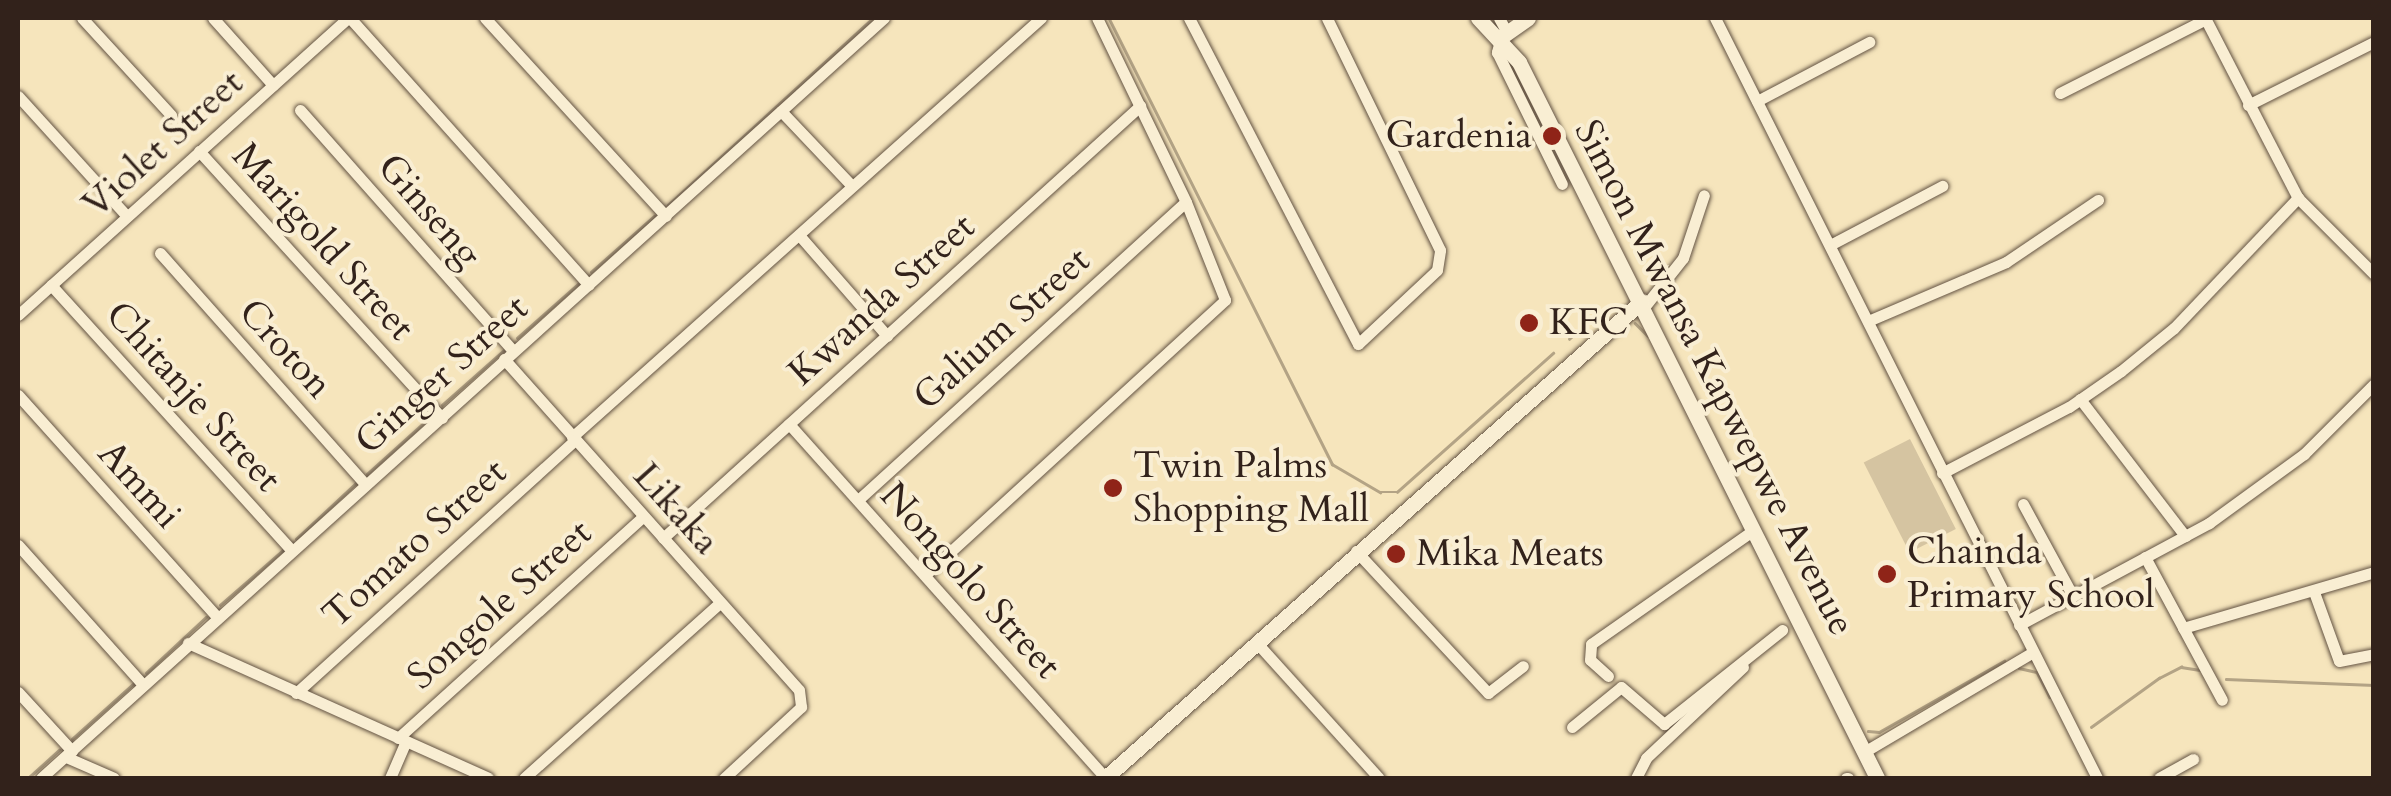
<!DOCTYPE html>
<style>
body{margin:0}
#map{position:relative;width:2391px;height:796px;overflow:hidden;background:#f6e5bc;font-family:Cardo,serif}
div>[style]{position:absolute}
.green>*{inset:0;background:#d5c4a1;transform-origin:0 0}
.stream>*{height:2.5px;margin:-1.25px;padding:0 1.25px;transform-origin:1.25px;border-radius:1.25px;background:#b3a385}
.roads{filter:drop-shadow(0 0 2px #635343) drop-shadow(0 0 2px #635343)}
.street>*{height:11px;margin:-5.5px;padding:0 5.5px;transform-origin:5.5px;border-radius:5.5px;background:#f9eed3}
.secondary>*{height:15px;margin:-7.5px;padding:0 7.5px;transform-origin:7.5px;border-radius:7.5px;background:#f9eed3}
.dots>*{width:28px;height:28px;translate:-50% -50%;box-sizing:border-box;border:5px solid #f9eed3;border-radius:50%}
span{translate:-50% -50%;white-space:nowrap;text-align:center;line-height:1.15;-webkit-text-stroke:8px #f9eed3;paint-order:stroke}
.poi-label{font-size:38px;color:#32221b}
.right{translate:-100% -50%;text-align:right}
.left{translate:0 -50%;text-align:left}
.street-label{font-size:38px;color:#32221b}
.frame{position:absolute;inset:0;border:20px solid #32221b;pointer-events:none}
</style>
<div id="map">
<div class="green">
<i style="left:1910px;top:439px;width:101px;height:52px;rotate:63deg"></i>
</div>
<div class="stream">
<i style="left:1109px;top:18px;width:499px;rotate:63.4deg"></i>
<i style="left:1332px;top:464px;width:56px;rotate:30.3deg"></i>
<i style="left:1380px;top:492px;width:17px"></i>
<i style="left:1397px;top:492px;width:209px;rotate:-41.7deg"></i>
<i style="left:668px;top:205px;width:277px;rotate:-42.4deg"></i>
<i style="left:591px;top:272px;width:84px;rotate:-41.6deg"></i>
<i style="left:1635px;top:323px;width:18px;rotate:45deg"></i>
<i style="left:517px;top:338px;width:81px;rotate:-41.5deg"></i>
<i style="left:1569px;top:339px;width:34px;rotate:-43deg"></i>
<i style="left:1594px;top:316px;width:10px;rotate:-6deg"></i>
<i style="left:442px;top:405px;width:83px;rotate:-41.6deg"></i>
<i style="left:367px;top:474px;width:84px;rotate:-42.1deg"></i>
<i style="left:296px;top:539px;width:82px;rotate:-43deg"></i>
<i style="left:220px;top:605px;width:84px;rotate:-41.1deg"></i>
<i style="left:2019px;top:668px;width:18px;rotate:13deg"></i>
<i style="left:2037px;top:672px;width:28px;rotate:63deg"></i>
<i style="left:146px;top:673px;width:82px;rotate:-43deg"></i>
<i style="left:2226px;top:679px;width:148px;rotate:2.3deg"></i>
<i style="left:2091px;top:727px;width:84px;rotate:-35.8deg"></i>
<i style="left:2159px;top:678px;width:25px;rotate:-27deg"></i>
<i style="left:2181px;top:667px;width:19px;rotate:9deg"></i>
<i style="left:1868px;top:731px;width:11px;rotate:5deg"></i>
<i style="left:1879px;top:732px;width:144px;rotate:-29.6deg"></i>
<i style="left:72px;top:739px;width:84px;rotate:-42.1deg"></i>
<i style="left:28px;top:778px;width:42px;rotate:-42.1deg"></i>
</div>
<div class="roads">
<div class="street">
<i style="left:82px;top:18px;width:132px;rotate:47.5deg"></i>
<i style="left:213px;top:18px;width:90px;rotate:48.2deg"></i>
<i style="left:350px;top:18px;width:358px;rotate:48.2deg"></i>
<i style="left:485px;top:18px;width:268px;rotate:47.6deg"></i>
<i style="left:1189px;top:18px;width:367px;rotate:62.6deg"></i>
<i style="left:1358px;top:344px;width:108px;rotate:-43.1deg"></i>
<i style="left:1437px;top:270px;width:20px;rotate:-81deg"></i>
<i style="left:1440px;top:250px;width:258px;rotate:-116deg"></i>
<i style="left:1499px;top:18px;width:13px;rotate:61deg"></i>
<i style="left:1715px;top:18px;width:851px;rotate:63.31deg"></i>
<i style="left:2205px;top:18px;width:203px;rotate:62.7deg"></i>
<i style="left:2298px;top:198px;width:107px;rotate:45deg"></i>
<i style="left:1501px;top:37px;width:16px;rotate:105deg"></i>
<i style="left:1497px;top:52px;width:147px;rotate:63.8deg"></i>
<i style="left:2060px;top:93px;width:164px;rotate:-26.9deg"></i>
<i style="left:18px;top:96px;width:162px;rotate:47.8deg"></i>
<i style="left:1757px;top:101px;width:127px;rotate:-27.8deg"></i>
<i style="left:2248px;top:105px;width:141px;rotate:-26.6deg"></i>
<i style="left:300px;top:110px;width:322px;rotate:48.5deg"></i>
<i style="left:781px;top:111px;width:103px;rotate:46.6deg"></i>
<i style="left:199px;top:151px;width:361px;rotate:47.7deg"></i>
<i style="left:799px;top:235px;width:134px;rotate:48.9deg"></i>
<i style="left:1830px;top:245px;width:127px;rotate:-27.8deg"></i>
<i style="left:160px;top:253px;width:309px;rotate:48.4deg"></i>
<i style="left:51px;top:285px;width:358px;rotate:47.8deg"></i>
<i style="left:1645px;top:306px;width:61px;rotate:-51.6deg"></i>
<i style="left:1683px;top:258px;width:66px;rotate:-71.6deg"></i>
<i style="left:18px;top:315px;width:444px;rotate:-42deg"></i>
<i style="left:1868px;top:321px;width:150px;rotate:-23.1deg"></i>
<i style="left:2006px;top:262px;width:111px;rotate:-34deg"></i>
<i style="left:504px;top:359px;width:443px;rotate:48.3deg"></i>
<i style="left:799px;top:690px;width:17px;rotate:83deg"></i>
<i style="left:801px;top:707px;width:105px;rotate:137.3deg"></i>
<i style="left:18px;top:395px;width:297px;rotate:48.1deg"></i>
<i style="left:2080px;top:399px;width:173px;rotate:52.5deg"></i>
<i style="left:789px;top:424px;width:475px;rotate:48.2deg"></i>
<i style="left:572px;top:437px;width:629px;rotate:-41.78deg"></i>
<i style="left:1942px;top:473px;width:143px;rotate:-27.5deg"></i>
<i style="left:2069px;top:407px;width:63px;rotate:-34.7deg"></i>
<i style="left:2121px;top:371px;width:68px;rotate:-39.1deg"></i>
<i style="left:2174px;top:328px;width:180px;rotate:-46.4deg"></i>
<i style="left:858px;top:500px;width:443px;rotate:-42.3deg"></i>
<i style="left:2023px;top:504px;width:105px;rotate:61.5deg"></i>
<i style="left:663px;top:538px;width:644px;rotate:-42.17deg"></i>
<i style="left:18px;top:545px;width:188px;rotate:48.2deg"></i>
<i style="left:1356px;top:551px;width:194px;rotate:47.1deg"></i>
<i style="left:1488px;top:693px;width:44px;rotate:-37.6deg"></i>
<i style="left:2145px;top:557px;width:162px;rotate:61.7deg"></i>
<i style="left:925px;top:575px;width:407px;rotate:-42.5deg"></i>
<i style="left:1225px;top:300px;width:105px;rotate:-111.7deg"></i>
<i style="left:1186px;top:202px;width:204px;rotate:-115.8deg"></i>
<i style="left:2314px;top:592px;width:73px;rotate:70.1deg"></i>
<i style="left:2339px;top:661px;width:36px;rotate:-11deg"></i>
<i style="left:2019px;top:625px;width:216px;rotate:-28.2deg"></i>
<i style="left:2209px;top:523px;width:117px;rotate:-36deg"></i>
<i style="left:2304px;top:454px;width:99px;rotate:-45deg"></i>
<i style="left:2183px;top:628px;width:199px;rotate:-16.3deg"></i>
<i style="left:1256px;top:642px;width:183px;rotate:47.9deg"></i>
<i style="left:188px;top:643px;width:329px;rotate:24.2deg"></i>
<i style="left:1608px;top:676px;width:24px;rotate:-138deg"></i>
<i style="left:1590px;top:660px;width:16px;rotate:-86deg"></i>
<i style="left:1591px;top:644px;width:199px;rotate:-35deg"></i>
<i style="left:18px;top:692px;width:80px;rotate:47.5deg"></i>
<i style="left:296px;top:693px;width:377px;rotate:-42.2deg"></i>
<i style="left:1572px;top:727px;width:63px;rotate:-39.2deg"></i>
<i style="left:1621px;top:687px;width:57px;rotate:40.7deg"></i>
<i style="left:1664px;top:724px;width:151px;rotate:-38.5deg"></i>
<i style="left:398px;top:738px;width:330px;rotate:-42.1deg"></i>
<i style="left:1864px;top:752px;width:196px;rotate:-30.6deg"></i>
<i style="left:66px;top:757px;width:52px;rotate:23.6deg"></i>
<i style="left:41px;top:778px;width:1135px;rotate:-42.04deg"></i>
<i style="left:390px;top:778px;width:40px;rotate:-66.6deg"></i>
<i style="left:524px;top:778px;width:263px;rotate:-41.8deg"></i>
<i style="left:1636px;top:778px;width:22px;rotate:-63deg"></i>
<i style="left:1646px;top:758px;width:133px;rotate:-43.2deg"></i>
<i style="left:1846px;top:778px;width:2px"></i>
<i style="left:2159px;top:778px;width:39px;rotate:-29deg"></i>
</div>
<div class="secondary">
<i style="left:1478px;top:18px;width:60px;rotate:47deg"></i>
<i style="left:1519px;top:62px;width:801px;rotate:63.43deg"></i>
<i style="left:1501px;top:37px;width:33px;rotate:-35deg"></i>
<i style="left:1105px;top:778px;width:718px;rotate:-41.61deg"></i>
</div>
</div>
<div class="dots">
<i style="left:1552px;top:136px;background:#8f2418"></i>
<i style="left:1529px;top:323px;background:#8f2418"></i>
<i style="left:1113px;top:488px;background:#8f2418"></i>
<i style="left:1396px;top:554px;background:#8f2418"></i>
<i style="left:1887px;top:574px;background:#8f2418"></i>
</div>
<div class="poi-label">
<span class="right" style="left:1532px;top:136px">Gardenia</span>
<span class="left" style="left:1549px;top:323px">KFC</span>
<span class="left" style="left:1133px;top:488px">Twin Palms<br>Shopping Mall</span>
<span class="left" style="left:1907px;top:574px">Chainda<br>Primary School</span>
<span class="left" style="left:1416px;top:554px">Mika Meats</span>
</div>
<div class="street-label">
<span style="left:163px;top:144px;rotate:-42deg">Violet Street</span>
<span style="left:429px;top:211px;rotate:49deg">Ginseng</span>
<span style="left:323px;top:242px;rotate:48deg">Marigold Street</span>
<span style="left:882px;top:300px;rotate:-42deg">Kwanda Street</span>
<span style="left:1002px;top:329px;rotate:-42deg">Galium Street</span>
<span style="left:285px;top:349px;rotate:48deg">Croton</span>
<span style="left:442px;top:375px;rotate:-42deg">Ginger Street</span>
<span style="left:1714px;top:378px;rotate:63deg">Simon Mwansa Kapwepwe Avenue</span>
<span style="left:193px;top:397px;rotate:48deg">Chitanje Street</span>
<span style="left:139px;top:485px;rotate:48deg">Ammi</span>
<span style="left:676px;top:509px;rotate:48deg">Likaka</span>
<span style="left:415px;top:544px;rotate:-42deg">Tomato Street</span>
<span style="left:970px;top:581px;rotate:48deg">Nongolo Street</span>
<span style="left:500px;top:605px;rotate:-42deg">Songole Street</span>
</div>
<div class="frame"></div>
</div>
